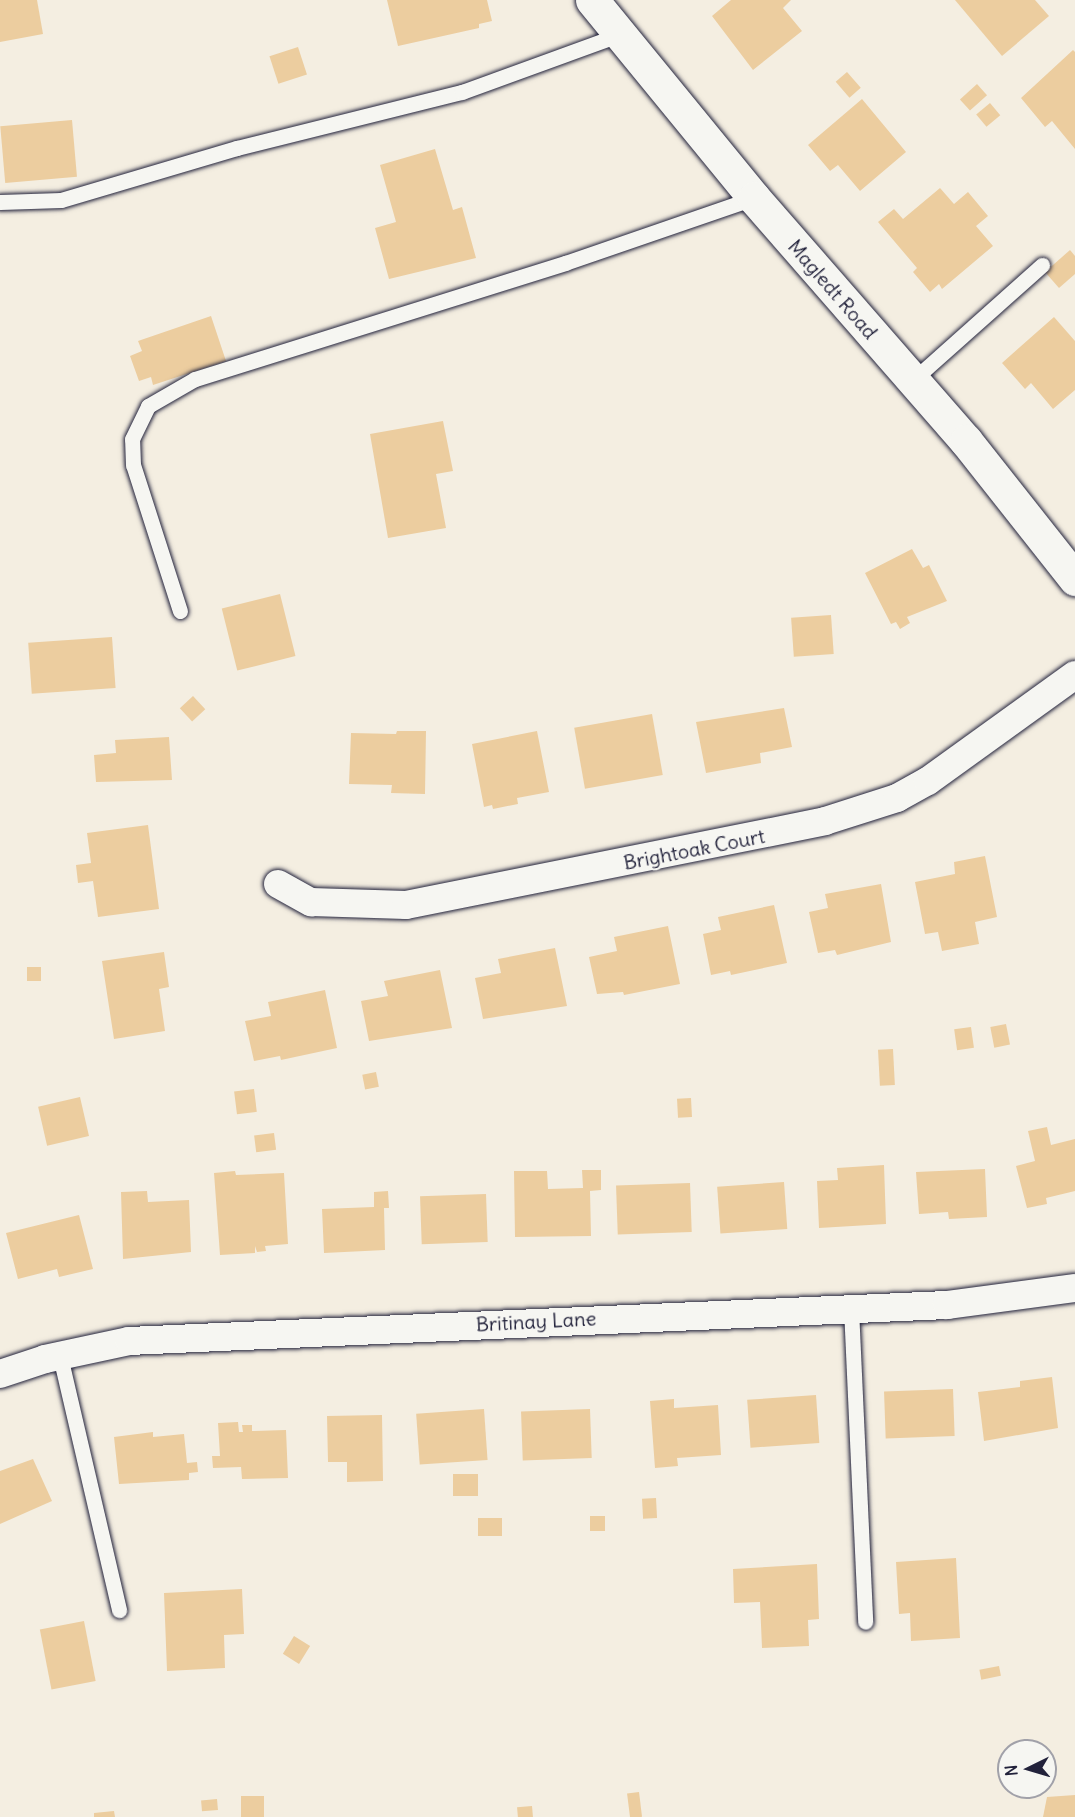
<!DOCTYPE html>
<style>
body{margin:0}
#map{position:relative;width:1075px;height:1817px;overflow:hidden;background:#f4eee1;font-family:Delius,sans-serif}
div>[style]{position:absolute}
.building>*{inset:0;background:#eccd9f;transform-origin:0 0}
.roads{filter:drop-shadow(0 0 2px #22223b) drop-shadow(0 0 2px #22223b)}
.service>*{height:15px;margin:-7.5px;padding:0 7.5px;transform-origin:7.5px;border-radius:7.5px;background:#f6f6f2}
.minor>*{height:28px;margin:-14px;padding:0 14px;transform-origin:14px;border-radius:14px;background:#f6f6f2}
.tertiary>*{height:33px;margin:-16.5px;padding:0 16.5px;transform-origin:16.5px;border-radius:16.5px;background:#f6f6f2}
span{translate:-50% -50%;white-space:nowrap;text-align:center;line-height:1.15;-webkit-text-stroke:4.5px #f6f6f2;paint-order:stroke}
.street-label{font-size:20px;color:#22223b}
.north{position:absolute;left:997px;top:1739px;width:60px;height:60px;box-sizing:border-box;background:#f6f6f2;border:2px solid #a1a1a9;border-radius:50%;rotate:265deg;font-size:16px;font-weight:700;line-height:24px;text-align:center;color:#22223b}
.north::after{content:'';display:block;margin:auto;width:21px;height:27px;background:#22223b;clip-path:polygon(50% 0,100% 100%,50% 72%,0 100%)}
</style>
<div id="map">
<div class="building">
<i style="clip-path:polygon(0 0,37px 0,43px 34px,0 42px)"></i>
<i style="clip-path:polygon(387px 0,487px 0,492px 21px,479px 24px,479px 28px,398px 46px)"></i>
<i style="clip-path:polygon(731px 0,791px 0,783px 8px,802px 31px,753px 70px,712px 16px)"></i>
<i style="clip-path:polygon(955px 0,1035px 0,1049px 16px,1002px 56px)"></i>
<i style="left:298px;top:47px;width:29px;height:30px;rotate:72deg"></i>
<i style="clip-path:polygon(1073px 50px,1075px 52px,1075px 149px,1052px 121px,1045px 127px,1021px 98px)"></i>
<i style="left:847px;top:72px;width:21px;height:15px;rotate:49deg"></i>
<i style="left:977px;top:84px;width:15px;height:23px;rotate:48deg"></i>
<i style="clip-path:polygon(862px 99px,906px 152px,860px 191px,838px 165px,830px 171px,808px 145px)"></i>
<i style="left:990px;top:103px;width:16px;height:18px;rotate:50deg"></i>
<i style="left:72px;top:120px;width:57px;height:72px;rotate:85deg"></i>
<i style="clip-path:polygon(435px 149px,453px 210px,462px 207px,476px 258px,389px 279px,375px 228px,396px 222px,380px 165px)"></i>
<i style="clip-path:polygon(940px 188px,954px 204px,968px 192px,988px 216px,976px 226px,993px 246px,942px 289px,939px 284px,930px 292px,913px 272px,917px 268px,878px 222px,894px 209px,903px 219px)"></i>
<i style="clip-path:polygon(1070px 250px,1075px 256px,1075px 274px,1059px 288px,1045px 272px)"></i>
<i style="clip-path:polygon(211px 316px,226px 361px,153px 385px,151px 377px,139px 381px,130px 356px,142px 351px,138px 341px)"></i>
<i style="clip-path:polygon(1054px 317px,1075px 341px,1075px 390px,1053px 409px,1031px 383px,1025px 389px,1002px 363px)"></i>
<i style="clip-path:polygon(443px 421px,453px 471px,436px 474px,446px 528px,388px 538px,370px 434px)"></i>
<i style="clip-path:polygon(912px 549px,923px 568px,929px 565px,947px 601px,907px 617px,910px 623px,900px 629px,896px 622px,891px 624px,865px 573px)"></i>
<i style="left:280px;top:594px;width:64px;height:60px;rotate:76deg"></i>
<i style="left:831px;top:615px;width:39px;height:40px;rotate:86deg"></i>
<i style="left:112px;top:637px;width:51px;height:84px;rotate:86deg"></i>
<i style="left:193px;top:696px;width:18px;height:18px;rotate:47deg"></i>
<i style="clip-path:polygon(784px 708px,792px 747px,760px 753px,761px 763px,706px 773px,696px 722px)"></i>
<i style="left:652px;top:714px;width:62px;height:79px;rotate:80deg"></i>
<i style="clip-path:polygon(397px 731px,426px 731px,425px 794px,391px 793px,392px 785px,349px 784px,351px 733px,396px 734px)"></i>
<i style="clip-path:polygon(537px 731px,549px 792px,517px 798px,518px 804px,493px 809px,492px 805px,484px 807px,472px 744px)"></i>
<i style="clip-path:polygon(169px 737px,172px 780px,96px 782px,94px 755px,116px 753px,115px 740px)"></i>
<i style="clip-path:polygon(148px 825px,159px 909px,98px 917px,93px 881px,78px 883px,76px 865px,91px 863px,87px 833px)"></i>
<i style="clip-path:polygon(985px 856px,997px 917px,975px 922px,979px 944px,942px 951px,938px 932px,925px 934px,915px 882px,955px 874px,954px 862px)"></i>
<i style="clip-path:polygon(881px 884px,891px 942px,837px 955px,835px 950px,818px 953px,809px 912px,828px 908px,825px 894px)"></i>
<i style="clip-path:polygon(774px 905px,787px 963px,731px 975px,730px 971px,711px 975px,703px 934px,721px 930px,718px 917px)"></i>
<i style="clip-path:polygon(668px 926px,680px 984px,624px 995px,623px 992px,597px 994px,589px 957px,617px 951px,614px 937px)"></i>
<i style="clip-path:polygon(555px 948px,567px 1006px,483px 1019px,475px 978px,501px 973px,498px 959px)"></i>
<i style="clip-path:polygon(164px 952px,169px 987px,159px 989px,165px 1031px,114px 1039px,102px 961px)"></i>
<i style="left:41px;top:967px;width:14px;height:14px;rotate:90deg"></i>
<i style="clip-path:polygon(440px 970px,452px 1028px,369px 1041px,361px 1001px,388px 996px,384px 981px)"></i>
<i style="clip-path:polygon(325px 990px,337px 1048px,281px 1060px,280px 1056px,254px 1061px,245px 1021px,271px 1016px,268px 1002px)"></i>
<i style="left:1006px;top:1024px;width:21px;height:16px;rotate:79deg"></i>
<i style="left:971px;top:1027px;width:21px;height:17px;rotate:82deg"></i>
<i style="left:893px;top:1049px;width:36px;height:15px;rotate:87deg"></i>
<i style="left:376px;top:1072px;width:15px;height:14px;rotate:79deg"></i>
<i style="left:254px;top:1089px;width:23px;height:20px;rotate:83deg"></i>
<i style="left:80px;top:1097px;width:40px;height:43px;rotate:77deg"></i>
<i style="left:691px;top:1098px;width:19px;height:14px;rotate:87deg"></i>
<i style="clip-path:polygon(1047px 1127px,1051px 1145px,1075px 1139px,1075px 1191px,1046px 1198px,1047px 1204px,1027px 1208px,1016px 1166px,1035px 1161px,1028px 1131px)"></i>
<i style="left:274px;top:1133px;width:17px;height:20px;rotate:83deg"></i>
<i style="clip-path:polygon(884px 1165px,886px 1224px,819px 1228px,817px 1181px,838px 1180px,837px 1168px)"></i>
<i style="clip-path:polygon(985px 1169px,987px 1217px,949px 1219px,948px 1212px,919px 1214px,916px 1172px)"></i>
<i style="clip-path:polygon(582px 1170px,601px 1170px,601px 1190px,590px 1191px,591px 1236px,515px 1237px,514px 1171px,547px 1171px,548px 1189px,583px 1188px)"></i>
<i style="clip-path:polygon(235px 1171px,236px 1175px,284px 1173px,288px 1244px,265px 1246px,266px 1251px,257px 1252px,255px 1246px,255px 1253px,220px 1255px,214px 1173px)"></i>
<i style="left:784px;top:1182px;width:47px;height:67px;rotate:86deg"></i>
<i style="left:690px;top:1183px;width:49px;height:74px;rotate:88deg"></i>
<i style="clip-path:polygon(147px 1191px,148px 1202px,189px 1200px,191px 1252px,123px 1259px,121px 1192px)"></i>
<i style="clip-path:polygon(388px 1191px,389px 1208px,384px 1208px,385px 1250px,324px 1253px,322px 1209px,374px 1207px,374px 1192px)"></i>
<i style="left:486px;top:1194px;width:48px;height:66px;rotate:88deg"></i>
<i style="clip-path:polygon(79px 1215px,93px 1269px,59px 1277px,57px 1269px,18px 1279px,6px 1233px)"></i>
<i style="clip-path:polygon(1052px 1377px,1058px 1428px,984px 1441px,978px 1392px,1020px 1387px,1020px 1381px)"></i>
<i style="left:953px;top:1389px;width:47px;height:69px;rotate:88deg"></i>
<i style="left:816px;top:1395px;width:48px;height:69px;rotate:86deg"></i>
<i style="clip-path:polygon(674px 1399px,674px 1408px,718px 1405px,721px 1455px,677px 1458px,678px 1466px,655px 1468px,650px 1401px)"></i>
<i style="left:484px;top:1409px;width:51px;height:68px;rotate:86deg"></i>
<i style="left:590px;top:1409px;width:49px;height:69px;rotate:88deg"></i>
<i style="clip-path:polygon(382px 1415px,383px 1481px,347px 1482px,347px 1462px,328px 1462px,327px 1416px)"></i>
<i style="clip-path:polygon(238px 1422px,239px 1432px,243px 1432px,242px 1425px,252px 1425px,252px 1431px,286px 1430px,288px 1478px,242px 1479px,241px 1467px,213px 1468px,212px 1456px,220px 1456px,218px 1423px)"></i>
<i style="clip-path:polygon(153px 1432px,153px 1437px,184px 1434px,187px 1463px,197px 1462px,198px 1472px,189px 1473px,189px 1480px,119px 1484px,114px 1437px)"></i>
<i style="clip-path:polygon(33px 1459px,52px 1501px,0 1524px,0 1471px)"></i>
<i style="left:453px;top:1474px;width:25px;height:22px"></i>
<i style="left:656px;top:1498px;width:20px;height:14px;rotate:87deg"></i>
<i style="left:590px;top:1516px;width:15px;height:15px"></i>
<i style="left:478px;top:1518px;width:24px;height:18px"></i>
<i style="clip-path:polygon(956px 1558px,960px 1638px,911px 1641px,910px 1613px,899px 1614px,896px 1562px)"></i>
<i style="clip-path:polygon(817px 1564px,819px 1619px,808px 1620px,809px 1646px,762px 1648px,760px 1602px,734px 1603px,733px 1569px)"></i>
<i style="clip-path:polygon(242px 1589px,244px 1634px,224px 1635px,225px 1668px,167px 1671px,164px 1593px)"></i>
<i style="left:84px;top:1621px;width:61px;height:45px;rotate:79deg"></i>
<i style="left:294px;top:1636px;width:19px;height:21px;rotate:32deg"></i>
<i style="left:999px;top:1666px;width:10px;height:20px;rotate:79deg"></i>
<i style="left:639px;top:1792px;width:25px;height:12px;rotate:83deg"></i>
<i style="clip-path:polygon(1075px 1795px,1075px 1817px,1043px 1817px,1047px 1797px)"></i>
<i style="left:241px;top:1796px;width:23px;height:21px"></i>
<i style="left:217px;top:1799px;width:11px;height:16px;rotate:85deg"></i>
<i style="left:532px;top:1806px;width:11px;height:15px;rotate:85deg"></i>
<i style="clip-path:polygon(114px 1811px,115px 1817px,94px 1817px,94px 1813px)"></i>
</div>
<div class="roads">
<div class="service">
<i style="left:0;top:202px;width:61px;rotate:-1.9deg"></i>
<i style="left:61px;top:200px;width:184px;rotate:-16.5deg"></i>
<i style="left:237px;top:148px;width:232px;rotate:-14deg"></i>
<i style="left:462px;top:92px;width:167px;rotate:-20deg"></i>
<i style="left:913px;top:380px;width:173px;rotate:-41.7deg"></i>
<i style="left:180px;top:611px;width:153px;rotate:-107.8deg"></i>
<i style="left:133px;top:465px;width:26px;rotate:-92deg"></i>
<i style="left:132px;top:439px;width:37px;rotate:-64deg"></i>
<i style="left:148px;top:406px;width:54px;rotate:-29.9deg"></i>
<i style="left:195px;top:379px;width:388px;rotate:-17.4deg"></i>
<i style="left:565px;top:263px;width:200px;rotate:-19deg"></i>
<i style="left:851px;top:1308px;width:314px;rotate:87.4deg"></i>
<i style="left:60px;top:1356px;width:261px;rotate:76.9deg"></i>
</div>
<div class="minor">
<i style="left:278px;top:884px;width:38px;rotate:29deg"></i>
<i style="left:311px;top:902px;width:95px;rotate:1.8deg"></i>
<i style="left:406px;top:905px;width:427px;rotate:-11.3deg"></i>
<i style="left:825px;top:821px;width:76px;rotate:-17.7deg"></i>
<i style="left:897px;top:798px;width:35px;rotate:-29deg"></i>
<i style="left:928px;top:781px;width:181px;rotate:-35.8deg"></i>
<i style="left:0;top:1374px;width:47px;rotate:-18.4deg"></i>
<i style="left:45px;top:1359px;width:86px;rotate:-12.1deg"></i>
<i style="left:129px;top:1341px;width:819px;rotate:-2.52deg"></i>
<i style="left:947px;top:1305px;width:129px;rotate:-7.6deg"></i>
</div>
<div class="tertiary">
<i style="left:592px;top:0;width:256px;rotate:50.7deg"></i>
<i style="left:754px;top:198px;width:322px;rotate:48.9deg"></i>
<i style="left:966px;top:441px;width:176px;rotate:51.7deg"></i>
</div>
</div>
<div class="street-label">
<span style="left:833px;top:289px;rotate:49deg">Magledt Road</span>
<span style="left:694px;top:849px;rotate:-11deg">Brightoak Court</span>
<span style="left:536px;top:1321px;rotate:-3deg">Britinay Lane</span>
</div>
<div class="north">N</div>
</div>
